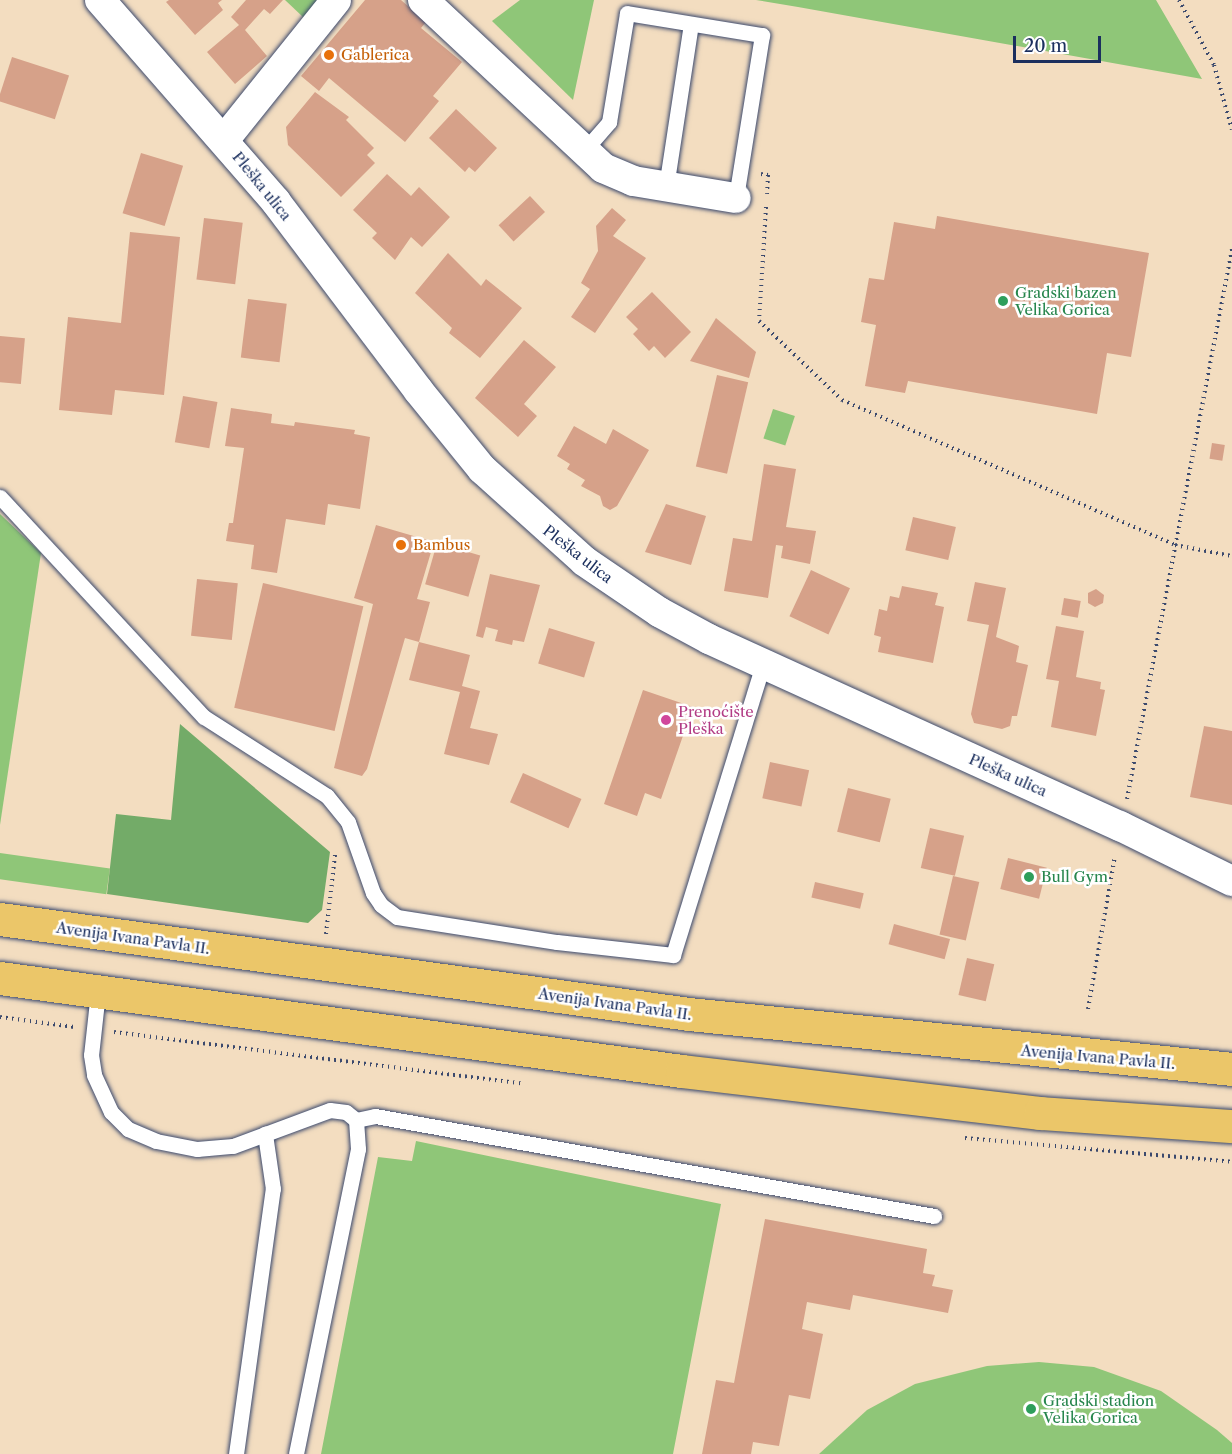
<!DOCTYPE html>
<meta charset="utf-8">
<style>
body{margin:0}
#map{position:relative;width:1232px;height:1454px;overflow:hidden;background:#f3ddc0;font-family:"Libre Caslon Text",serif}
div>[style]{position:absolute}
.green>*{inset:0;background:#8fc678;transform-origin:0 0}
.forest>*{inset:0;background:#73ab68}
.building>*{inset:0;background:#d6a189;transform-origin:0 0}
.path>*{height:4px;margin-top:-2px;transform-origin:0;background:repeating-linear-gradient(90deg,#3b496d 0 1.5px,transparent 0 6px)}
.roads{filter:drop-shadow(0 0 2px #3b496d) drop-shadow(0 0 2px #3b496d)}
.service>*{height:15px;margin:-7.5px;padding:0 7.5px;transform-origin:7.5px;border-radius:7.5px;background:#fff}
.minor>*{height:30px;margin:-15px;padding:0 15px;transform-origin:15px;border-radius:15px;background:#fff}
.primary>*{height:33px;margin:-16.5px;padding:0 16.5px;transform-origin:16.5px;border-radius:16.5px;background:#ebc669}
.dots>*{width:16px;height:16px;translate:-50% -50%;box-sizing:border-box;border:3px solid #fff;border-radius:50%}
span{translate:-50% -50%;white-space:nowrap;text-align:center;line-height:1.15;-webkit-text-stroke:5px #fff;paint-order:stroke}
.food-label{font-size:15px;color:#c56008}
.left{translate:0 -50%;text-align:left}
.street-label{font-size:15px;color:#1b2f5e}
.leisure-label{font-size:15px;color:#27864d}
.hotel-label{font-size:15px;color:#b23c85}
.scale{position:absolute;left:1013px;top:36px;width:88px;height:27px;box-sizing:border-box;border:3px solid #1b2f5e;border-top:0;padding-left:8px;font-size:18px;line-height:21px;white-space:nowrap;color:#1b2f5e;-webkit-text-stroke:4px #fff;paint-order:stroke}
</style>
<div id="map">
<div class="green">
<i style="clip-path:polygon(285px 0,317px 0,303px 17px)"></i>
<i style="clip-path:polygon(520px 0,594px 0,573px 100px,492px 21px)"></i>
<i style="clip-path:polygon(756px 0,1156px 0,1202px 79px,798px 7px)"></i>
<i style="left:773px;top:409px;width:23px;height:31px;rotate:18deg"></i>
<i style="clip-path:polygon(0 514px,41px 553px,0 825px)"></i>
<i style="left:0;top:853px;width:111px;height:26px;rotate:8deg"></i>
<i style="clip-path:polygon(416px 1141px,721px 1204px,673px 1454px,321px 1454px,378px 1157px,412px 1161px)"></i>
<i style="clip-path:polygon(1039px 1362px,1094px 1367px,1161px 1391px,1217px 1430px,1232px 1443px,1232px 1454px,819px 1454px,867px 1410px,915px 1384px,987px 1366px)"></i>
</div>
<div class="forest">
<i style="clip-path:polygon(180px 724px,330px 852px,322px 910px,308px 923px,107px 894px,116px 814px,171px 820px)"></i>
</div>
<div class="building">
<i style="clip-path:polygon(169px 0,222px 0,218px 3px,223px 10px,195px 35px,166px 2px)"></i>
<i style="clip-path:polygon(246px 0,283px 0,270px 14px,264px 9px,245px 30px,267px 56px,235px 84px,207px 52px,239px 25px,231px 17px)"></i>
<i style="clip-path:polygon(365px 0,401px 0,426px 22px,421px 28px,462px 62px,433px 96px,439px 101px,405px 142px,329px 78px,319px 91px,301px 76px)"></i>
<i style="left:12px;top:57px;width:60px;height:46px;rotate:18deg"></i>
<i style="clip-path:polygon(315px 92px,349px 117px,346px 120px,374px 148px,367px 155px,375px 163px,341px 197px,288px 145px,286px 127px)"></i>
<i style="clip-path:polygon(456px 109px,497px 148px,475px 172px,469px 167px,465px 172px,429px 138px)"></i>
<i style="left:141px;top:153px;width:44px;height:63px;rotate:17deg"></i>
<i style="clip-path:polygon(387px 174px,411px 196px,419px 187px,450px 217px,422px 247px,411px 237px,395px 260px,372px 238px,377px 233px,353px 210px)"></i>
<i style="left:530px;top:196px;width:22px;height:43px;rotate:47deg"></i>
<i style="clip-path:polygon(612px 208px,626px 220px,613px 236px,646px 258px,595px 333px,571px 317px,590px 289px,581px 283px,598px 251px,596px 226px)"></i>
<i style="clip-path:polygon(937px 216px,1149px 253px,1131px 357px,1107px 353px,1097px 414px,908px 381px,905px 393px,865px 386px,876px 325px,861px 322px,869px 278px,884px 280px,894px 222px,935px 229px)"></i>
<i style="left:204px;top:218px;width:39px;height:62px;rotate:7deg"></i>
<i style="clip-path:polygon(130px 232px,180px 237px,164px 395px,115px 390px,112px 415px,59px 410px,68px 317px,121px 323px)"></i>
<i style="clip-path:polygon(448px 253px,481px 286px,486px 279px,522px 308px,480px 358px,449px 333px,452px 328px,415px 293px)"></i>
<i style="clip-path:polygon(652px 292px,691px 332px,665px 358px,654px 346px,649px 351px,633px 334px,638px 329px,626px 317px)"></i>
<i style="left:248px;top:299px;width:39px;height:59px;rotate:7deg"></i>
<i style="clip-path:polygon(716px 318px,756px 352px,749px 378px,690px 361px)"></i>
<i style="left:0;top:336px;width:25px;height:46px;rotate:5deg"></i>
<i style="clip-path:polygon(524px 340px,556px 367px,524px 404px,537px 416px,518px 437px,475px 398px)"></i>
<i style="left:717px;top:375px;width:32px;height:94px;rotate:13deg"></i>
<i style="left:183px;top:396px;width:35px;height:47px;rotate:10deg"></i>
<i style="clip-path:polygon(231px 408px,272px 414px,271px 423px,294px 426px,295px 422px,355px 430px,354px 434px,370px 437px,360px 509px,328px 504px,325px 525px,286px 519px,277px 573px,251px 569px,254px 545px,226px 541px,229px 523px,233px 523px,244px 448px,225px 446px)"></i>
<i style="clip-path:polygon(574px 426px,606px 444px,613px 429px,649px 450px,617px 506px,610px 510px,603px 506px,600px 496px,581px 486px,585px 480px,567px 469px,570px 464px,557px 456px)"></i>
<i style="left:1212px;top:443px;width:13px;height:16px;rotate:9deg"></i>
<i style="clip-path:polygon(764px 464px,796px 469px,786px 527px,816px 531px,810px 564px,781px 558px,783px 546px,776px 545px,768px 598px,724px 591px,733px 538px,752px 541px)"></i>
<i style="clip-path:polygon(666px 504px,706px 516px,691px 565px,645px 552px)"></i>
<i style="left:913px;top:517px;width:44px;height:34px;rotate:13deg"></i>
<i style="clip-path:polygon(376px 525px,434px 542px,417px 599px,430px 602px,419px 642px,470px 655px,462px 686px,480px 691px,470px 728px,498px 734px,489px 765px,444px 754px,460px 692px,409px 680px,419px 642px,405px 638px,367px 769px,362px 776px,334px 768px,373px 604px,354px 598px)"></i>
<i style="left:437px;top:543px;width:45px;height:43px;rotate:16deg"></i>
<i style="left:811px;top:570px;width:43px;height:51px;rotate:25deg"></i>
<i style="clip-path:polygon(490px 574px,540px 585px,524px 642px,513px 640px,512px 645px,495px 641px,498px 630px,486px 627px,483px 638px,476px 636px)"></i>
<i style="left:197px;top:579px;width:41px;height:57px;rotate:6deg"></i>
<i style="clip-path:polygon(975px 582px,1006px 588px,996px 637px,1019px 646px,1016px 662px,1028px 665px,1017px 716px,1012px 716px,1010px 726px,1002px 729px,974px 723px,971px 714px,989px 625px,967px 621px)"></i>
<i style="left:263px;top:583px;width:103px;height:128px;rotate:13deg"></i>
<i style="clip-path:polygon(902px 586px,938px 593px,935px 605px,944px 607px,933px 663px,878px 652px,881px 637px,874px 635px,879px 609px,887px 611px,890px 596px,899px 598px)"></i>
<i style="clip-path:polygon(1096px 589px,1104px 595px,1103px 603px,1095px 607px,1088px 603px,1088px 593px)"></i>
<i style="left:1064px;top:598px;width:17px;height:17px;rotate:10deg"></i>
<i style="clip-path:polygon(1056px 626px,1084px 631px,1076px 677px,1101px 682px,1100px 689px,1105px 690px,1096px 736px,1051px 727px,1059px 681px,1046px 679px)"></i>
<i style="left:549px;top:628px;width:48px;height:37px;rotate:17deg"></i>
<i style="clip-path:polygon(643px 690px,693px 707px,661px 799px,645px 793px,637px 816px,604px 804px)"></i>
<i style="clip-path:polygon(1204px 726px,1232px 731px,1232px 805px,1190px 797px)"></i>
<i style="left:770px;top:762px;width:40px;height:37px;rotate:12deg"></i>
<i style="left:523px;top:773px;width:64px;height:32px;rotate:24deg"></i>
<i style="left:848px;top:788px;width:44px;height:45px;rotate:14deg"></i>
<i style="left:930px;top:828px;width:35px;height:41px;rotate:13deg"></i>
<i style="left:1008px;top:858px;width:40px;height:32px;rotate:14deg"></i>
<i style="left:953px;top:876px;width:27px;height:60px;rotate:13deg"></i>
<i style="left:815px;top:882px;width:50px;height:16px;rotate:13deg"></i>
<i style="left:894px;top:924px;width:58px;height:21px;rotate:15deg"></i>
<i style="left:967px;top:958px;width:28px;height:38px;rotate:13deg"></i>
<i style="clip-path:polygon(765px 1219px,927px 1249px,923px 1273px,935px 1275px,932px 1286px,953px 1290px,948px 1313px,853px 1295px,850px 1310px,807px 1302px,802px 1329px,823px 1334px,810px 1399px,789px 1395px,779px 1446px,753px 1442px,751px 1454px,702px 1454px,716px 1380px,734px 1383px)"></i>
</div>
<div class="path">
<i style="left:1179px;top:0;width:74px;rotate:61.7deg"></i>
<i style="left:1214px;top:65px;width:67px;rotate:74.5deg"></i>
<i style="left:761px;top:174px;width:7px;rotate:8deg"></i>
<i style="left:768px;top:175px;width:19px;rotate:93deg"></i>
<i style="left:766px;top:207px;width:114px;rotate:93.5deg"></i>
<i style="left:759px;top:321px;width:115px;rotate:43.6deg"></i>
<i style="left:842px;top:400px;width:363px;rotate:23.5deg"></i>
<i style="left:1175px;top:545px;width:58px;rotate:10.9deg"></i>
<i style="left:1127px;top:799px;width:560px;rotate:-79.19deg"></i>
<i style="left:326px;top:934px;width:80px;rotate:-83.5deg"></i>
<i style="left:1088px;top:1009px;width:155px;rotate:-80deg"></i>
<i style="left:0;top:1017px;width:75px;rotate:7.7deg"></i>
<i style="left:114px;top:1032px;width:412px;rotate:7.2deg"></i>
<i style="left:965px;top:1138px;width:268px;rotate:5.1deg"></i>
</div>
<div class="roads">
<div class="service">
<i style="left:583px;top:152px;width:40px;rotate:-49deg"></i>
<i style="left:609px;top:122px;width:110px;rotate:-80.6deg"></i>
<i style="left:627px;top:13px;width:137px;rotate:9.3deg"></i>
<i style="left:762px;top:35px;width:165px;rotate:99.1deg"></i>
<i style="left:666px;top:187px;width:165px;rotate:-81.3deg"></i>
<i style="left:0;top:497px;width:300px;rotate:47.2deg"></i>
<i style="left:204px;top:717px;width:146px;rotate:32.7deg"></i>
<i style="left:327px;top:796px;width:33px;rotate:51deg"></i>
<i style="left:348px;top:822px;width:75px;rotate:70.6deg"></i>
<i style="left:373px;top:893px;width:14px;rotate:56deg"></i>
<i style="left:381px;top:905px;width:20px;rotate:37deg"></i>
<i style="left:397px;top:917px;width:162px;rotate:8.9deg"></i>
<i style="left:557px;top:942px;width:117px;rotate:6.4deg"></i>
<i style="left:673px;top:955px;width:305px;rotate:-72.8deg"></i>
<i style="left:98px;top:992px;width:63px;rotate:96.3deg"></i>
<i style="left:91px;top:1055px;width:20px;rotate:81deg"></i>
<i style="left:94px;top:1075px;width:41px;rotate:65.3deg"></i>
<i style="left:111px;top:1112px;width:24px;rotate:45deg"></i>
<i style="left:128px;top:1129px;width:30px;rotate:23deg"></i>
<i style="left:156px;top:1141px;width:42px;rotate:11deg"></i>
<i style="left:197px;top:1149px;width:36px;rotate:-5deg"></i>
<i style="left:233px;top:1146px;width:103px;rotate:-20.4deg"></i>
<i style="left:330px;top:1110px;width:16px;rotate:7deg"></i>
<i style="left:346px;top:1112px;width:13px;rotate:39deg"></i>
<i style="left:356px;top:1120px;width:29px;rotate:86deg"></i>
<i style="left:358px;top:1149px;width:311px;rotate:101.5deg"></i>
<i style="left:356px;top:1120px;width:19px;rotate:-12deg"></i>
<i style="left:375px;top:1116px;width:568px;rotate:10.14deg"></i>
<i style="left:236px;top:1454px;width:268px;rotate:-82.1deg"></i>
<i style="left:273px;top:1189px;width:56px;rotate:-98.3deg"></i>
</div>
<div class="minor">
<i style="left:100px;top:0;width:268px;rotate:48.9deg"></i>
<i style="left:276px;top:202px;width:236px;rotate:52.9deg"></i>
<i style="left:418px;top:390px;width:102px;rotate:51deg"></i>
<i style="left:482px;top:469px;width:137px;rotate:42deg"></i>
<i style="left:584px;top:561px;width:91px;rotate:34.2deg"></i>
<i style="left:659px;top:612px;width:57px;rotate:28.4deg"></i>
<i style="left:709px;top:639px;width:452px;rotate:24.5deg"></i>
<i style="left:1120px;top:826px;width:125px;rotate:26.2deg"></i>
<i style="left:423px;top:0;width:246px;rotate:43deg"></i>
<i style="left:603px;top:168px;width:33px;rotate:23deg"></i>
<i style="left:633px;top:181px;width:104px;rotate:9.4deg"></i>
<i style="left:224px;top:140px;width:179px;rotate:-51.3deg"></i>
</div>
<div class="primary">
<i style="left:0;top:919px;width:696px;rotate:7.85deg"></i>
<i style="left:689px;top:1014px;width:546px;rotate:5.78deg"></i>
<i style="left:0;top:978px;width:688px;rotate:7.77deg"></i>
<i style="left:682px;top:1071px;width:360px;rotate:6.7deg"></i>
<i style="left:1040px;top:1113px;width:192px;rotate:3.9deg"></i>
</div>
</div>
<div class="dots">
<i style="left:329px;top:55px;background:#e8710a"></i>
<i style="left:1003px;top:301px;background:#2e9e5b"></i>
<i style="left:401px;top:545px;background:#e8710a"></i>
<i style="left:666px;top:720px;background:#d1479c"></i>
<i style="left:1029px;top:877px;background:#2e9e5b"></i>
<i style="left:1031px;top:1409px;background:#2e9e5b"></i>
</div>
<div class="food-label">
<span class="left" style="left:341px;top:55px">Gablerica</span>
<span class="left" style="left:413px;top:545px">Bambus</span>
</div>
<div class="street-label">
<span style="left:262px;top:186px;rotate:51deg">Pleška ulica</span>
<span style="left:578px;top:554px;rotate:38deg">Pleška ulica</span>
<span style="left:1008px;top:775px;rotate:24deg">Pleška ulica</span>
<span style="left:133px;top:938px;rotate:8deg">Avenija Ivana Pavla II.</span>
<span style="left:615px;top:1004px;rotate:8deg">Avenija Ivana Pavla II.</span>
<span style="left:1098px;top:1057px;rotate:5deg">Avenija Ivana Pavla II.</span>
</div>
<div class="leisure-label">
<span class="left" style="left:1015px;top:301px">Gradski bazen<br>Velika Gorica</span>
<span class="left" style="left:1041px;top:877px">Bull Gym</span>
<span class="left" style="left:1043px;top:1409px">Gradski stadion<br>Velika Gorica</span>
</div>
<div class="hotel-label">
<span class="left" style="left:678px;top:720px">Prenoćište<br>Pleška</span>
</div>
<div class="scale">20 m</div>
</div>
